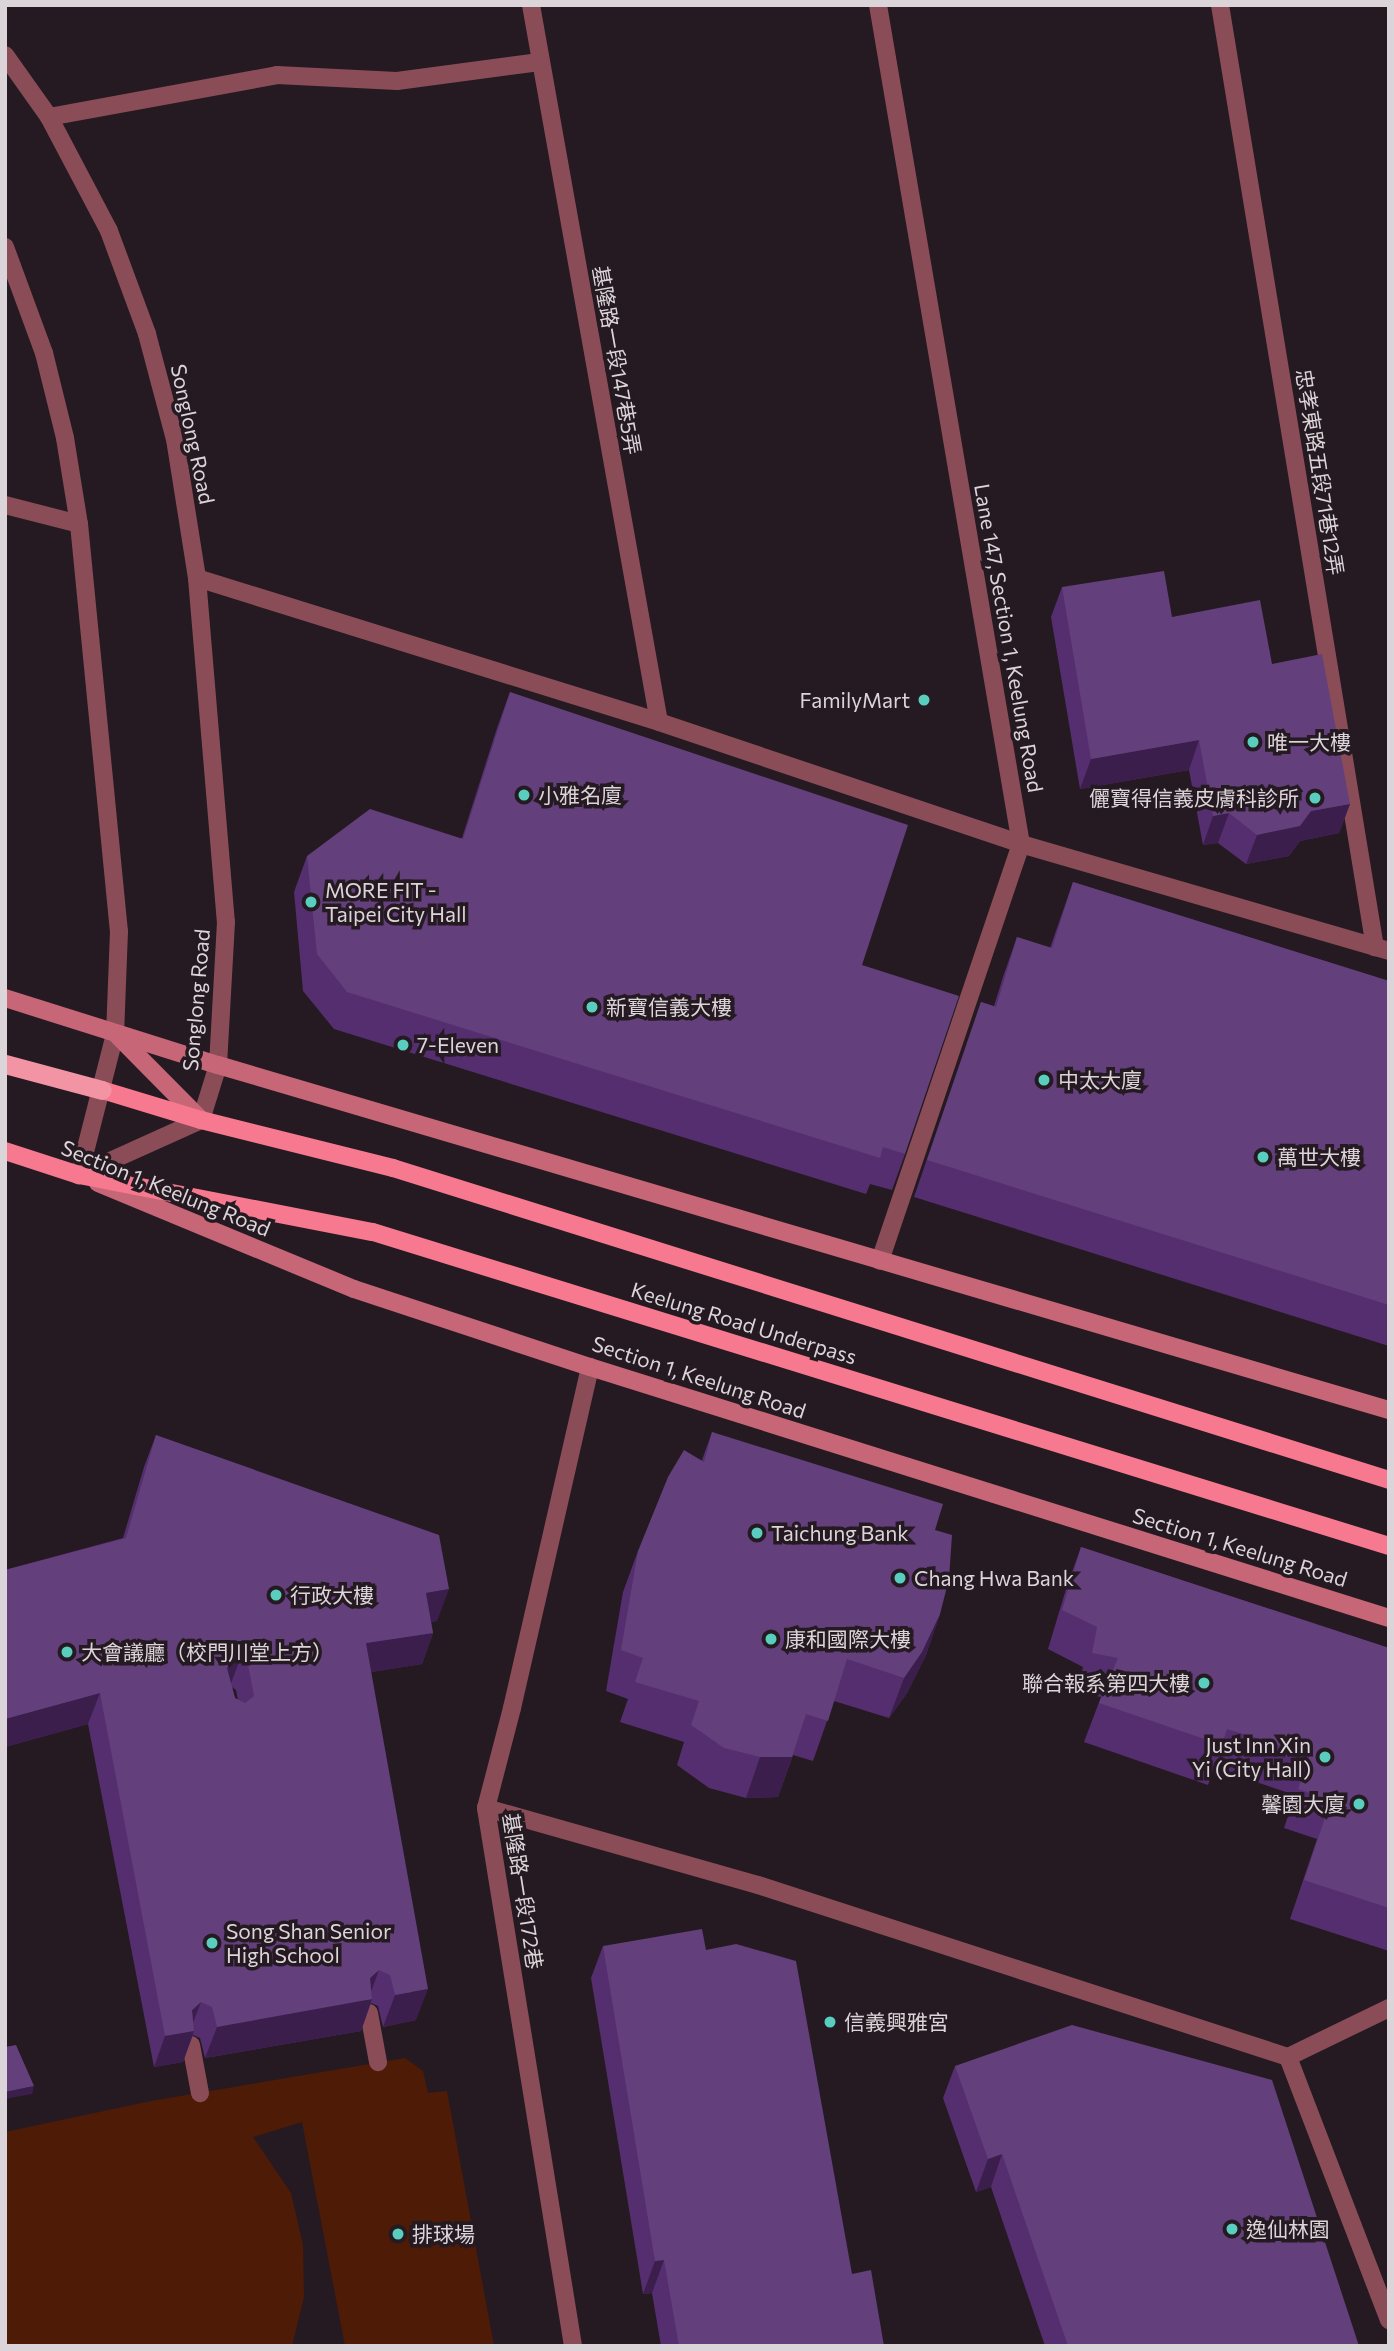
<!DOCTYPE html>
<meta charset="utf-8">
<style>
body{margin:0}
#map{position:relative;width:1394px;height:2351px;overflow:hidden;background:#251a22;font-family:Commissioner,"Noto Sans TC",sans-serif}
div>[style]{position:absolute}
.green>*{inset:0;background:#4e1b06}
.service>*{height:18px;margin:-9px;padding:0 9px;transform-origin:9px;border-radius:9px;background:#8a4d57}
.minor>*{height:18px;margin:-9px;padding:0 9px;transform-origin:9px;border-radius:9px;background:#8a4d57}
.tertiary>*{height:18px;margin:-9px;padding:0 9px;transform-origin:9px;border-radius:9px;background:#8a4d57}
.secondary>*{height:18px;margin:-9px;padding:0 9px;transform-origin:9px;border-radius:9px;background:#c76677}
.primary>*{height:18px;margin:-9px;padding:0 9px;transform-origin:9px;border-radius:9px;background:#f77990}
.trunk>*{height:19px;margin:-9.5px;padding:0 9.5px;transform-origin:9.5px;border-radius:9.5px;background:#f294a4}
.wall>*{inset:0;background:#552e70}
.shaded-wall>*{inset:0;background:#3c1e4c}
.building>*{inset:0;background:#633f7b}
.dots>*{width:19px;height:19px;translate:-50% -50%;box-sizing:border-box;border:4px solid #251a22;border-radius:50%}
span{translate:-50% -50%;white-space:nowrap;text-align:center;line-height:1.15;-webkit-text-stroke:7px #251a22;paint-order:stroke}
.street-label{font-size:21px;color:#dbd4d8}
.poi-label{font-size:21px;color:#dbd4d8}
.right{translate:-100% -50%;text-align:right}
.left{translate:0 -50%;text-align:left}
.frame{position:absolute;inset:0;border:7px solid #dbd4d8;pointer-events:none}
</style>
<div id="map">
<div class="green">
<i style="clip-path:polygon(405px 2058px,423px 2071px,428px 2093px,447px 2091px,494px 2346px,345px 2346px,302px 2122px,253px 2137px,291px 2193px,303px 2245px,304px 2297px,292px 2346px,5px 2346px,5px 2132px,151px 2101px)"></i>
</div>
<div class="service">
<i style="left:531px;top:5px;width:728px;rotate:79.88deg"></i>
<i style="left:1220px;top:5px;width:955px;rotate:80.66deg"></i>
<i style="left:49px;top:117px;width:232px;rotate:-10.4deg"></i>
<i style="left:277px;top:75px;width:120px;rotate:2.9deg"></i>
<i style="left:397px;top:81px;width:144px;rotate:-7.6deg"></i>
<i style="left:486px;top:1808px;width:283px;rotate:15.8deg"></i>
<i style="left:758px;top:1885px;width:557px;rotate:17.98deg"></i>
<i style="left:1288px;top:2057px;width:112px;rotate:-25.9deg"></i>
<i style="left:369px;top:2013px;width:50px;rotate:79.6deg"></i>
<i style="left:191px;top:2045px;width:49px;rotate:79.4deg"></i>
<i style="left:1288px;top:2057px;width:282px;rotate:69deg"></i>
<i style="left:573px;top:2346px;width:545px;rotate:-99.19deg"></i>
<i style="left:486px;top:1808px;width:103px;rotate:-75.4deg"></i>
<i style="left:512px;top:1708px;width:350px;rotate:-77.1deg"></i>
</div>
<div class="minor">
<i style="left:878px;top:5px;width:851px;rotate:80.33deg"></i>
<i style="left:1021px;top:844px;width:440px;rotate:108.7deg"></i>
<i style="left:5px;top:505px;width:76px;rotate:14.4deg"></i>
<i style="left:197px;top:578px;width:484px;rotate:17.3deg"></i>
<i style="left:659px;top:722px;width:382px;rotate:18.6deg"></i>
<i style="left:1021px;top:844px;width:383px;rotate:16.2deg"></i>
</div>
<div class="tertiary">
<i style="left:5px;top:55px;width:76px;rotate:54.6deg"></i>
<i style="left:49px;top:117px;width:129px;rotate:62.2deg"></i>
<i style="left:109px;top:231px;width:110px;rotate:69.7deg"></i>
<i style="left:147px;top:334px;width:109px;rotate:75.1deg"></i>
<i style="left:175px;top:439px;width:141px;rotate:81deg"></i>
<i style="left:197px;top:578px;width:345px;rotate:85.2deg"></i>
<i style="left:226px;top:922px;width:143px;rotate:93.2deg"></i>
<i style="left:218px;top:1065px;width:58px;rotate:107.2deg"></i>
<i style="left:201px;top:1120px;width:134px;rotate:155.7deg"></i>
<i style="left:5px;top:247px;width:113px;rotate:69.8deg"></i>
<i style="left:44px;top:353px;width:88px;rotate:76.1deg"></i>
<i style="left:65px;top:438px;width:87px;rotate:80.8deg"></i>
<i style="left:79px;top:524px;width:409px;rotate:84.4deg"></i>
<i style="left:119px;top:931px;width:103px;rotate:92.2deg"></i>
<i style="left:115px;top:1034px;width:146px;rotate:104.3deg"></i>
</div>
<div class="secondary">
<i style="left:5px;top:998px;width:223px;rotate:17.5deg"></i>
<i style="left:218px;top:1065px;width:1221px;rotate:16.42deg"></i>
<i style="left:118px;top:1036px;width:118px;rotate:45.3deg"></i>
<i style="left:98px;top:1183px;width:277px;rotate:22.5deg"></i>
<i style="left:354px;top:1289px;width:249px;rotate:18.3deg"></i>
<i style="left:590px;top:1367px;width:837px;rotate:17.44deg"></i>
</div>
<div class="primary">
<i style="left:102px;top:1090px;width:103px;rotate:16.9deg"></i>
<i style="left:201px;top:1120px;width:198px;rotate:14deg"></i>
<i style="left:393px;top:1168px;width:1044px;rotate:17.39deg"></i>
<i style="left:5px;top:1151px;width:78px;rotate:18deg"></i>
<i style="left:79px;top:1175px;width:299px;rotate:11deg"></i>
<i style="left:373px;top:1232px;width:1063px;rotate:17.17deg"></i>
</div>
<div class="trunk">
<i style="left:5px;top:1064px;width:100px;rotate:15deg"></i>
</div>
<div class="wall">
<i style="clip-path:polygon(1062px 587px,1172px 617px,1272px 664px,1350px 804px,1339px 833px,1300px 841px,1289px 856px,1246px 864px,1218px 843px,1203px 845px,1189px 770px,1080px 789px,1051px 617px)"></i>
<i style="clip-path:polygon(510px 692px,862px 965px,905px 1154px,892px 1190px,870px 1184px,866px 1194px,334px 1029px,303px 991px,294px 892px,307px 856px,462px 838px,497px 728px)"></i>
<i style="clip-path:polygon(1073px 882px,1389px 981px,1389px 1346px,914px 1197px,981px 1002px,994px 1006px,1004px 974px,1017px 937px,1050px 948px)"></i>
<i style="clip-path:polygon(712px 1432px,935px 1530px,940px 1614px,926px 1655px,907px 1693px,889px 1718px,834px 1701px,813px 1761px,793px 1755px,778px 1797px,746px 1798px,709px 1788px,677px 1765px,684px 1742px,620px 1722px,628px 1699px,606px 1691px,623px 1592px,638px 1551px,702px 1460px)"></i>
<i style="clip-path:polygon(evenodd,156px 1435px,437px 1621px,431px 1622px,433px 1633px,422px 1664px,371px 1672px,416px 2020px,383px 2027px,378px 2006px,371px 2003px,361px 2031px,205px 2058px,200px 2038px,193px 2035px,183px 2062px,154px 2067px,88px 1724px,5px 1747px,5px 1570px,123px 1538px,144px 1467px,156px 1435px,232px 1687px,236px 1690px,238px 1700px,235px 1698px,232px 1687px)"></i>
<i style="clip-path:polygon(1081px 1547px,1389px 1648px,1389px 1951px,1290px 1919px,1317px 1839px,1284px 1828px,1295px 1795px,1214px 1768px,1208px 1785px,1084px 1742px,1101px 1697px,1077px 1692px,1083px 1667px,1048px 1649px,1067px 1586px)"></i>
<i style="clip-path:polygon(603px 1946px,706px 1950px,884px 2346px,661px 2346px,652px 2293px,643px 2294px,591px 1978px)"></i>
<i style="clip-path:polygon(955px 2066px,1359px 2346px,1045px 2346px,991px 2187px,976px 2192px,943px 2098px)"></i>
</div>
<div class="shaded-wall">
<i style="clip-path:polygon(1199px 740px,1189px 770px,1080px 789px,1091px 759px)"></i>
<i style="clip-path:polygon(1350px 804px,1339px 833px,1300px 841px,1289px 856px,1246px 864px,1257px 835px,1311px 811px)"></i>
<i style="clip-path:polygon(1229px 813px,1218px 843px,1203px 845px,1213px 816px)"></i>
<i style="clip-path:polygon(449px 1589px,437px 1621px,415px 1625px,426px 1593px)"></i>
<i style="clip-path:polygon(940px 1614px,926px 1655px,907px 1693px,889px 1718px,904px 1678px)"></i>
<i style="clip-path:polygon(433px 1633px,422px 1664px,354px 1675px,366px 1643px)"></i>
<i style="clip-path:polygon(242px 1654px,230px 1686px,220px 1688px,232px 1656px)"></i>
<i style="clip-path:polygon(100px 1693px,88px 1724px,5px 1747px,5px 1719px)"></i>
<i style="clip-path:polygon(760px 1757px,792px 1757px,778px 1797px,746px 1798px)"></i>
<i style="clip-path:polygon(379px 1970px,368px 2000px,372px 1999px,361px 2031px,205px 2058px,217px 2027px,370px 1978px)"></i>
<i style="clip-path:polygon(428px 1989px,416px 2020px,383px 2027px,395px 1995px)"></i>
<i style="clip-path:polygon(201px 2002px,190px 2031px,194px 2031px,183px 2062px,154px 2067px,165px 2036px)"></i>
<i style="clip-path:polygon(34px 2086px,32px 2094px,5px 2099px,5px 2092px)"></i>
<i style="clip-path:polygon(1002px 2154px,991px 2187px,976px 2192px,988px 2159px)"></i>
<i style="clip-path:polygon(664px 2260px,652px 2293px,643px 2294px,655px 2261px)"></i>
</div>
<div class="building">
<i style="clip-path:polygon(1164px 571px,1172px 617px,1260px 600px,1272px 664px,1322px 654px,1350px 804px,1311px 811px,1300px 826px,1257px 835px,1229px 813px,1213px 816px,1199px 740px,1091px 759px,1062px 587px)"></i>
<i style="clip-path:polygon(510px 692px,908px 825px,862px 965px,959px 996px,905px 1154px,883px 1147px,880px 1158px,347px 992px,317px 954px,307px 856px,370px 809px,463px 839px)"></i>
<i style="clip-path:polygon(1073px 882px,1389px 981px,1389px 1305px,927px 1160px,981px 1002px,996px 1007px,1017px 937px,1052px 948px)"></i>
<i style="clip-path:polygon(712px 1432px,943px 1504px,935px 1530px,952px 1535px,949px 1579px,940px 1614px,922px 1652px,904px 1678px,847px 1659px,828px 1721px,806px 1714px,792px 1757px,760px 1757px,724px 1748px,691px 1725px,699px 1701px,635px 1682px,643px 1658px,621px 1650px,638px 1551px,668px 1477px,684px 1450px,704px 1462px)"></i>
<i style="clip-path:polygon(evenodd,156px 1435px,439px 1535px,449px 1589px,426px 1593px,433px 1633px,366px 1643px,428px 1989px,395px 1995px,390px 1975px,379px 1970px,370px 1978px,372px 1999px,217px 2027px,212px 2007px,201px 2002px,192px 2010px,194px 2031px,165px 2036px,100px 1693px,5px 1719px,5px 1570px,126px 1538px,156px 1435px,242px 1654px,247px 1659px,254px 1696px,245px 1703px,235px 1698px,227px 1668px,232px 1656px,242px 1654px)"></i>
<i style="clip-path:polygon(1081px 1547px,1389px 1648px,1389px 1908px,1304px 1880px,1331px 1800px,1298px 1789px,1310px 1755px,1227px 1729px,1222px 1745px,1099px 1703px,1118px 1658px,1092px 1653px,1097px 1627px,1062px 1610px)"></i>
<i style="clip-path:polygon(702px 1929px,706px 1950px,736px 1944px,796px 1961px,852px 2274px,871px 2270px,884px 2346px,679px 2346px,664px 2260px,655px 2261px,603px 1946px)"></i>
<i style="clip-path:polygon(1072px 2025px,1272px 2080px,1359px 2346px,1068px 2346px,1002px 2154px,988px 2159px,955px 2066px)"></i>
<i style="clip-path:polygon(16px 2045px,34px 2086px,5px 2092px,5px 2047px)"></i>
</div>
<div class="dots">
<i style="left:924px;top:700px;background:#59cebf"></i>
<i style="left:1253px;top:742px;background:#59cebf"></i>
<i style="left:524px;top:795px;background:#59cebf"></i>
<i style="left:1315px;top:798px;background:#59cebf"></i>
<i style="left:311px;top:902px;background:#59cebf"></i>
<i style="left:592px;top:1007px;background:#59cebf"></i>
<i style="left:403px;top:1045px;background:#59cebf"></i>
<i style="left:1044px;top:1080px;background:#59cebf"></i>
<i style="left:1263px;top:1157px;background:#59cebf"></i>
<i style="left:757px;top:1533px;background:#59cebf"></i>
<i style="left:900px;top:1578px;background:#59cebf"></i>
<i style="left:276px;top:1595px;background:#59cebf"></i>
<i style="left:771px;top:1639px;background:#59cebf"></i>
<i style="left:67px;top:1652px;background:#59cebf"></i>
<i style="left:1204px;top:1683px;background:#59cebf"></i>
<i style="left:1325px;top:1757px;background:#59cebf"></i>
<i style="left:1359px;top:1804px;background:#59cebf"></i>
<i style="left:212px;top:1943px;background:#59cebf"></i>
<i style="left:830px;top:2022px;background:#59cebf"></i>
<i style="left:1232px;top:2229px;background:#59cebf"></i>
<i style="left:398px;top:2234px;background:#59cebf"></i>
</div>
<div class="street-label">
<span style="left:617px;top:360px;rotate:80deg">基隆路一段147巷5弄</span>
<span style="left:193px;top:434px;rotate:78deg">Songlong Road</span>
<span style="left:1320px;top:472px;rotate:81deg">忠孝東路五段71巷12弄</span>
<span style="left:1009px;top:638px;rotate:80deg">Lane 147, Section 1, Keelung Road</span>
<span style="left:196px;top:1000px;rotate:-85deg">Songlong Road</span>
<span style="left:166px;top:1188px;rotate:22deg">Section 1, Keelung Road</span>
<span style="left:744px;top:1323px;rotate:17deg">Keelung Road Underpass</span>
<span style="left:699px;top:1377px;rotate:18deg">Section 1, Keelung Road</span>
<span style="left:1240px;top:1547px;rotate:17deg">Section 1, Keelung Road</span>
<span style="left:523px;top:1891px;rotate:81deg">基隆路一段172巷</span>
</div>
<div class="poi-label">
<span class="right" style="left:910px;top:700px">FamilyMart</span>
<span class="left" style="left:1267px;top:742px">唯一大樓</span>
<span class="left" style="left:538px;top:795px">小雅名廈</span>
<span class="right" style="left:1299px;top:798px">儷寶得信義皮膚科診所</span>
<span class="left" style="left:325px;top:902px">MORE FIT -<br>Taipei City Hall</span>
<span class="left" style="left:606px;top:1007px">新寶信義大樓</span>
<span class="left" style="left:417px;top:1045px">7-Eleven</span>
<span class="left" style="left:1058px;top:1080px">中太大廈</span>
<span class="left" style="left:1277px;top:1157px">萬世大樓</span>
<span class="left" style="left:771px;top:1533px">Taichung Bank</span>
<span class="left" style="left:914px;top:1578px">Chang Hwa Bank</span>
<span class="left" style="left:290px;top:1595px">行政大樓</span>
<span class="left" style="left:785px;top:1639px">康和國際大樓</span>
<span class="left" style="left:81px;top:1652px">大會議廳（校門川堂上方）</span>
<span class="right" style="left:1190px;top:1683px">聯合報系第四大樓</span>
<span class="right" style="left:1311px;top:1757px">Just Inn Xin<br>Yi (City Hall)</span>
<span class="right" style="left:1345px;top:1804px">馨園大廈</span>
<span class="left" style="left:226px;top:1943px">Song Shan Senior<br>High School</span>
<span class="left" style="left:844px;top:2022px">信義興雅宮</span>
<span class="left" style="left:1246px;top:2229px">逸仙林園</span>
<span class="left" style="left:412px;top:2234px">排球場</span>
</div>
<div class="frame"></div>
</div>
